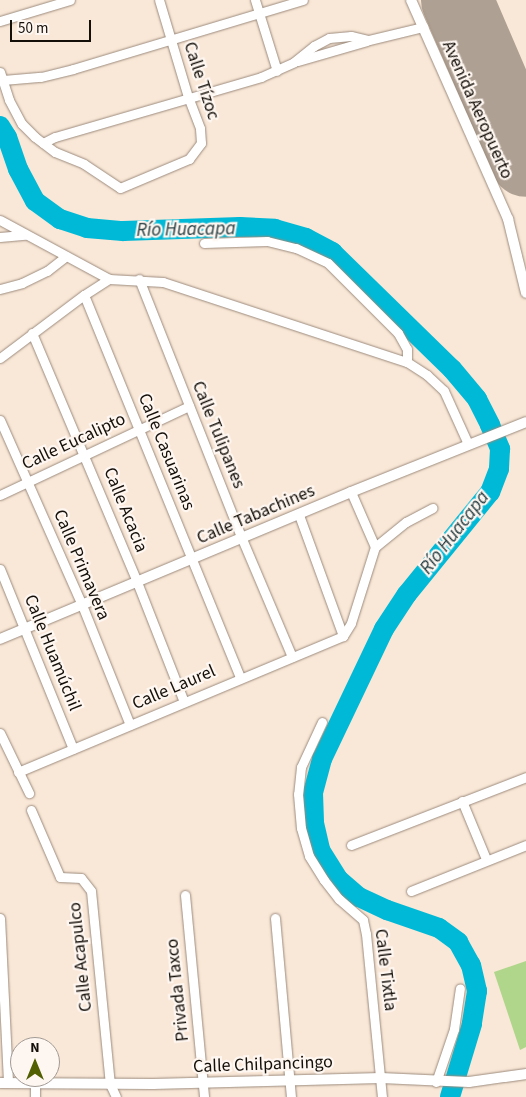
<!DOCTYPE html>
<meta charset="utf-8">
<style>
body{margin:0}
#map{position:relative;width:526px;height:1097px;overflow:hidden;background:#f9e7d7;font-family:"Source Sans 3",sans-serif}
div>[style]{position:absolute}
.green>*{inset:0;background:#afd68b}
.river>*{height:20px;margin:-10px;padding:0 10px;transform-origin:10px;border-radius:10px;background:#00b9d6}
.runway>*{height:72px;margin:-36px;padding:0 36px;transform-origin:36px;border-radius:36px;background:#aea093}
.roads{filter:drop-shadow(0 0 1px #9c8b7d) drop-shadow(0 0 1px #9c8b7d)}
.minor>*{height:9px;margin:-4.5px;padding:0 4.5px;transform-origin:4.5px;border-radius:4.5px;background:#fff}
.tertiary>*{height:10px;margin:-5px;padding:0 5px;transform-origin:5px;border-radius:5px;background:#fff}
span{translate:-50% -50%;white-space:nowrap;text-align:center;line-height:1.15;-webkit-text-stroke:4.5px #fef6f0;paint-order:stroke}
.street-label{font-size:18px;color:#150f0a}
.water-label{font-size:19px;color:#223b40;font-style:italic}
.north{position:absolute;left:10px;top:1037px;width:50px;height:50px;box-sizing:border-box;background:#fef6f0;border:1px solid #a19a94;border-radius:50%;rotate:0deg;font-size:14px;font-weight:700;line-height:20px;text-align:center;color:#150f0a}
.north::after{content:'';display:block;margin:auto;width:18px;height:22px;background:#515f00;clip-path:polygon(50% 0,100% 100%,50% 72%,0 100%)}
.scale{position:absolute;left:10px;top:20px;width:81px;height:22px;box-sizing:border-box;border:2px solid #150f0a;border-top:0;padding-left:6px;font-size:15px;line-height:18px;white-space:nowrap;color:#150f0a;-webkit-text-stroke:4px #fef6f0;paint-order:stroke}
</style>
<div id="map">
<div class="green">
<i style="clip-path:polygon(526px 961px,526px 1047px,520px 1050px,494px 972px)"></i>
</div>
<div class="river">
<i style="left:0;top:126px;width:13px;rotate:58deg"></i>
<i style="left:7px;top:137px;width:34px;rotate:71deg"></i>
<i style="left:18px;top:169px;width:36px;rotate:62deg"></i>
<i style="left:35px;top:201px;width:31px;rotate:36deg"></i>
<i style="left:60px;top:219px;width:28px;rotate:18deg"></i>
<i style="left:87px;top:228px;width:36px;rotate:5deg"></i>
<i style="left:123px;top:231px;width:117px;rotate:-2deg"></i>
<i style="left:240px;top:227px;width:35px;rotate:3deg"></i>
<i style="left:275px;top:229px;width:32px;rotate:16deg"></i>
<i style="left:306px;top:238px;width:30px;rotate:28deg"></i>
<i style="left:332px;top:252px;width:168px;rotate:44.3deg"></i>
<i style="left:452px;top:369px;width:39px;rotate:50deg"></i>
<i style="left:477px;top:399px;width:29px;rotate:63deg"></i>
<i style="left:490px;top:425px;width:26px;rotate:67deg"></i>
<i style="left:500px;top:449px;width:20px;rotate:93deg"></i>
<i style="left:499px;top:469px;width:25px;rotate:111deg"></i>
<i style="left:490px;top:492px;width:132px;rotate:129.1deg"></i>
<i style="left:407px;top:594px;width:42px;rotate:123.3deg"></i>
<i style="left:384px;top:629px;width:144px;rotate:115.5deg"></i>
<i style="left:322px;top:759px;width:35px;rotate:105deg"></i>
<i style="left:313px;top:793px;width:30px;rotate:88deg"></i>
<i style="left:314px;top:823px;width:28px;rotate:77deg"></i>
<i style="left:320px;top:850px;width:34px;rotate:58deg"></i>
<i style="left:338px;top:879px;width:28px;rotate:41deg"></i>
<i style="left:359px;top:897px;width:31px;rotate:25deg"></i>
<i style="left:387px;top:910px;width:55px;rotate:19.1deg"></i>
<i style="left:439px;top:928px;width:24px;rotate:36deg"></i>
<i style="left:458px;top:942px;width:26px;rotate:61deg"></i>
<i style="left:471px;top:965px;width:27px;rotate:77deg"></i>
<i style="left:477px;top:991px;width:33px;rotate:99deg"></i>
<i style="left:472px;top:1024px;width:76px;rotate:106.8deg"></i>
</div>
<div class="runway">
<i style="left:457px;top:0;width:175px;rotate:66.8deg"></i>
</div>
<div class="roads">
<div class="minor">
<i style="left:255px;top:0;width:74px;rotate:72.8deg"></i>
<i style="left:0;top:21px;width:73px;rotate:-16.7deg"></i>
<i style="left:298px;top:61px;width:72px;rotate:-16.2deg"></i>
<i style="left:0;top:72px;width:29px;rotate:72deg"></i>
<i style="left:9px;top:100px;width:27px;rotate:62deg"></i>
<i style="left:22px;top:124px;width:18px;rotate:45deg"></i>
<i style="left:35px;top:137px;width:25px;rotate:37deg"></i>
<i style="left:55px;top:152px;width:31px;rotate:22deg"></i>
<i style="left:84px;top:164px;width:43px;rotate:33.7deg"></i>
<i style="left:120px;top:188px;width:75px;rotate:-22.8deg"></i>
<i style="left:189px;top:159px;width:20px;rotate:-53deg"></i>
<i style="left:201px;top:143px;width:15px;rotate:-94deg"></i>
<i style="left:200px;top:128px;width:33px;rotate:-111deg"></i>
<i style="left:188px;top:97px;width:101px;rotate:-106.6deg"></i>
<i style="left:3px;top:80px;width:38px;rotate:-5deg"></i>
<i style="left:41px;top:77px;width:33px;rotate:-14deg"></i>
<i style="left:73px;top:69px;width:240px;rotate:-16.7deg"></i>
<i style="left:43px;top:143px;width:13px;rotate:-27deg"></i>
<i style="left:55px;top:137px;width:215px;rotate:-16.2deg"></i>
<i style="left:261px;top:77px;width:36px;rotate:-24deg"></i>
<i style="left:294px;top:62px;width:26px;rotate:-39deg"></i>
<i style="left:314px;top:46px;width:17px;rotate:-28deg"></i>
<i style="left:329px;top:38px;width:22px;rotate:-5deg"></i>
<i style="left:351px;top:36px;width:18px;rotate:13deg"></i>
<i style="left:369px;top:40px;width:56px;rotate:-13.5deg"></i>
<i style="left:0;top:220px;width:124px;rotate:28.4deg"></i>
<i style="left:109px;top:279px;width:54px;rotate:3.2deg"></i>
<i style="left:163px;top:282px;width:257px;rotate:18.2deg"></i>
<i style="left:407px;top:362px;width:24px;rotate:33deg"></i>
<i style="left:427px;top:375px;width:23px;rotate:43deg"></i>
<i style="left:444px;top:391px;width:58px;rotate:65.6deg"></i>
<i style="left:0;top:237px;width:25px;rotate:-5deg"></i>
<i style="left:204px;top:243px;width:63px;rotate:-1.8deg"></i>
<i style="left:267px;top:241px;width:30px;rotate:14deg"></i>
<i style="left:296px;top:248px;width:35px;rotate:25deg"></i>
<i style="left:328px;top:263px;width:99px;rotate:45deg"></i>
<i style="left:398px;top:333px;width:18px;rotate:61deg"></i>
<i style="left:407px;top:349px;width:13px;rotate:90deg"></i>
<i style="left:139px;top:279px;width:280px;rotate:68.4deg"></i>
<i style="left:242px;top:539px;width:128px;rotate:67deg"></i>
<i style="left:0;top:289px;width:23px;rotate:-15deg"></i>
<i style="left:22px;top:283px;width:28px;rotate:-26deg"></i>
<i style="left:47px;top:271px;width:24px;rotate:-38deg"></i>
<i style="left:84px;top:295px;width:414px;rotate:67.8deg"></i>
<i style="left:32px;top:333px;width:270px;rotate:67.1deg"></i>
<i style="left:137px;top:582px;width:129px;rotate:68.6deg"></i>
<i style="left:0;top:358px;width:105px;rotate:-36.9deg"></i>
<i style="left:84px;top:295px;width:30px;rotate:-33deg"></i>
<i style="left:0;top:420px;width:202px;rotate:66.1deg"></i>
<i style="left:82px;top:605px;width:129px;rotate:68.2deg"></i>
<i style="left:351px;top:492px;width:60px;rotate:66.4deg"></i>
<i style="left:0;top:495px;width:209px;rotate:-25.2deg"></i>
<i style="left:299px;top:515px;width:129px;rotate:70deg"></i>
<i style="left:0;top:569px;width:194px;rotate:67.9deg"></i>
<i style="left:343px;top:636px;width:15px;rotate:-58deg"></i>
<i style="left:351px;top:623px;width:80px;rotate:-72.5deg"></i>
<i style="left:375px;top:547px;width:40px;rotate:-39deg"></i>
<i style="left:406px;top:522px;width:30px;rotate:-28deg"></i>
<i style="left:322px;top:722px;width:50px;rotate:115deg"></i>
<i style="left:301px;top:767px;width:27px;rotate:96deg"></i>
<i style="left:298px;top:794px;width:34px;rotate:85deg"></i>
<i style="left:301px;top:828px;width:29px;rotate:74deg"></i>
<i style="left:309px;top:856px;width:28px;rotate:58deg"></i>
<i style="left:324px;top:880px;width:24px;rotate:52deg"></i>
<i style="left:339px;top:899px;width:32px;rotate:41deg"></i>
<i style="left:363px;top:920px;width:14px;rotate:78deg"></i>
<i style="left:366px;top:934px;width:164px;rotate:84.4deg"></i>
<i style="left:0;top:733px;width:67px;rotate:64.2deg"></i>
<i style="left:18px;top:772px;width:352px;rotate:-22.7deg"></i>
<i style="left:462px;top:801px;width:63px;rotate:67.5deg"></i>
<i style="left:31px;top:810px;width:73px;rotate:66.6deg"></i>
<i style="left:60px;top:877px;width:21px;rotate:3deg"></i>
<i style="left:81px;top:878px;width:16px;rotate:52deg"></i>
<i style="left:91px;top:891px;width:194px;rotate:84.4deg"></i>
<i style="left:110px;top:1084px;width:14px;rotate:65deg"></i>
<i style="left:351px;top:845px;width:188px;rotate:-21.2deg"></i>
<i style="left:411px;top:891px;width:124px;rotate:-21.8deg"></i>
<i style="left:185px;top:895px;width:203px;rotate:84.6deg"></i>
<i style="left:0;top:918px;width:165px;rotate:87.2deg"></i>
<i style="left:275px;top:918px;width:180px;rotate:84.9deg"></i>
<i style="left:436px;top:1082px;width:56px;rotate:-71.2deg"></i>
<i style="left:454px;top:1029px;width:41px;rotate:-81.7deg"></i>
<i style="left:35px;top:1083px;width:14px;rotate:90deg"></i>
</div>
<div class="tertiary">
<i style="left:411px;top:0;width:240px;rotate:66.1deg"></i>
<i style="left:508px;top:219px;width:76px;rotate:76.3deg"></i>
<i style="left:0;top:639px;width:381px;rotate:-22.7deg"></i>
<i style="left:351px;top:492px;width:188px;rotate:-21.8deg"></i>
<i style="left:0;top:1083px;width:153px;rotate:0.4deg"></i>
<i style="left:153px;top:1084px;width:228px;rotate:-1.5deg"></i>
<i style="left:381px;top:1078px;width:88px;rotate:2.6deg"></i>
<i style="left:469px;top:1082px;width:58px;rotate:-8deg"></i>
</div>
</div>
<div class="street-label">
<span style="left:201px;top:81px;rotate:72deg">Calle Tízoc</span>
<span style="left:477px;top:110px;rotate:66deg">Avenida Aeropuerto</span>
<span style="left:218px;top:435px;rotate:68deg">Calle Tulipanes</span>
<span style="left:74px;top:442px;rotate:-25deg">Calle Eucalipto</span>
<span style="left:166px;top:452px;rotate:68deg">Calle Casuarinas</span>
<span style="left:125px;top:510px;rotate:68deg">Calle Acacia</span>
<span style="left:256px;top:515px;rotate:-23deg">Calle Tabachines</span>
<span style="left:81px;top:565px;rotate:67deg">Calle Primavera</span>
<span style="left:52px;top:653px;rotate:68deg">Calle Huamúchil</span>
<span style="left:174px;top:688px;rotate:-23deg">Calle Laurel</span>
<span style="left:81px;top:957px;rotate:-96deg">Calle Acapulco</span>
<span style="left:385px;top:970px;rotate:83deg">Calle Tixtla</span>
<span style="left:178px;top:990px;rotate:-96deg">Privada Taxco</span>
<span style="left:263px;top:1065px;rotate:-2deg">Calle Chilpancingo</span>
</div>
<div class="water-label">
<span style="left:186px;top:230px;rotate:-1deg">Río Huacapa</span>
<span style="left:455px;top:533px;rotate:-52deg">Río Huacapa</span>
</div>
<div class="north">N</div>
<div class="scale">50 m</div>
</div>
